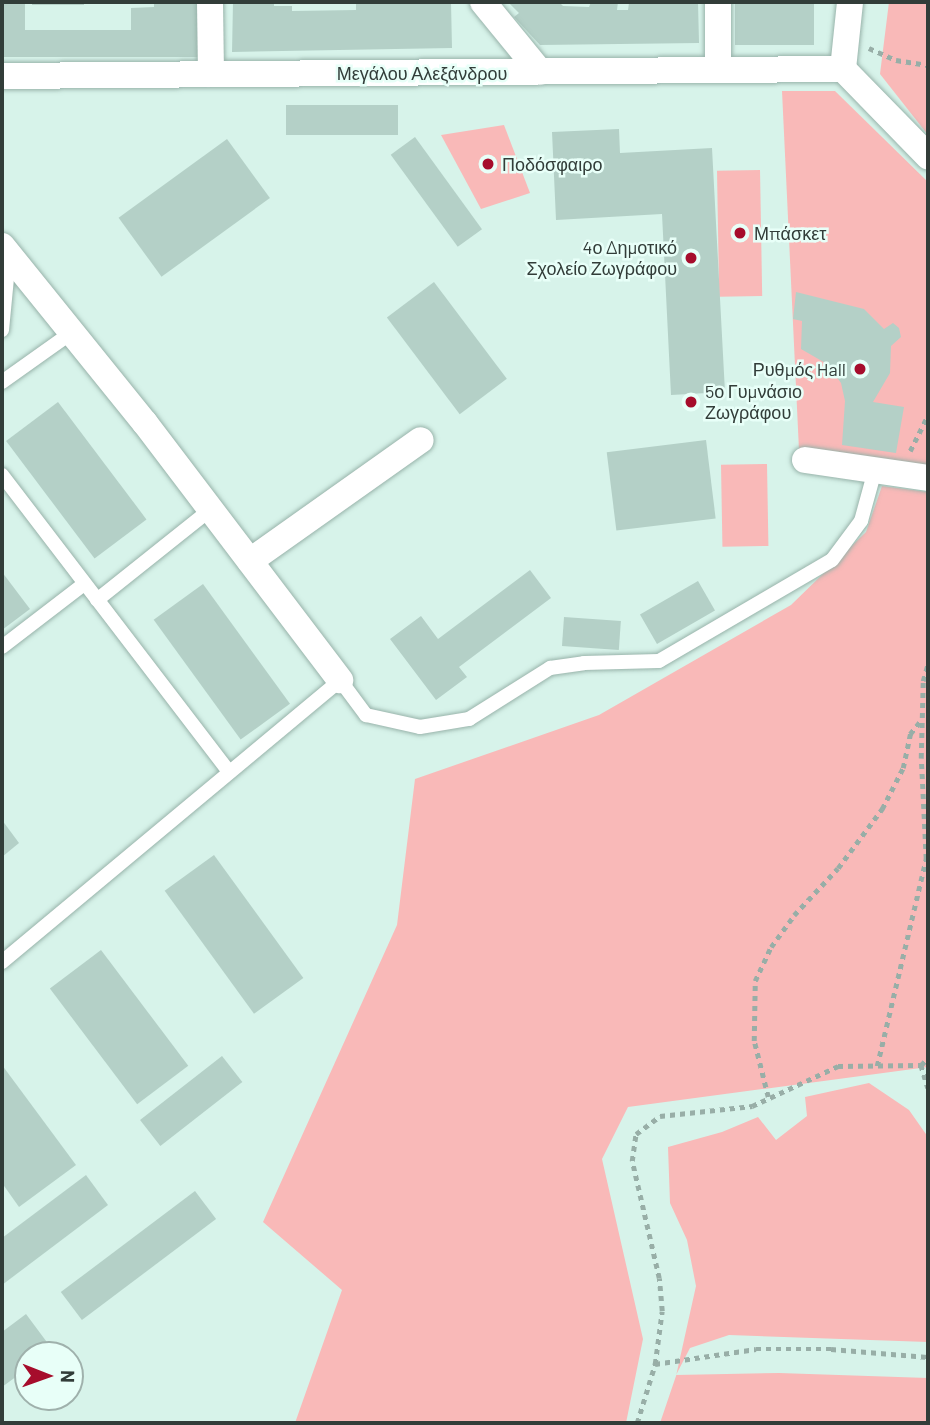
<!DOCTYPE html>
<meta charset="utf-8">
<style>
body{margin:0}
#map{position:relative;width:930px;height:1425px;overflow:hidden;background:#d7f3ea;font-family:Barlow,sans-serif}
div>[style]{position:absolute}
.green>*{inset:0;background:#f9b9b8;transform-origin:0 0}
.building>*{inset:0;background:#b4d0c7;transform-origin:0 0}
.path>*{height:4.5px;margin-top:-2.25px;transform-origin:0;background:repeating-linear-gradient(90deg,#98aea7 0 5px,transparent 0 10px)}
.roads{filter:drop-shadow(0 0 2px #98b3aa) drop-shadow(0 0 2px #98b3aa)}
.lane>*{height:14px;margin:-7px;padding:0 7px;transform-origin:7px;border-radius:7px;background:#fff}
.street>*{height:26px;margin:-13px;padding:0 13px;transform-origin:13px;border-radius:13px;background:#fff}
.dots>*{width:19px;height:19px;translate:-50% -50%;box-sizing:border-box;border:4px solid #e8fff8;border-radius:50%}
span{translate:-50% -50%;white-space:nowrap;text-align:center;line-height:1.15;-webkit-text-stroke:5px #e8fff8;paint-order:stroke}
.street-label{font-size:18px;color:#323d39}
.poi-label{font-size:18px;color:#323d39}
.left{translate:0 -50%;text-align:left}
.right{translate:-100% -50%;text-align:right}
.frame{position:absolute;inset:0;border:4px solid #323d39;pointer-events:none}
.north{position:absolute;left:14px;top:1341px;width:70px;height:70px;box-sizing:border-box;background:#e8fff8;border:2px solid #9fb1ac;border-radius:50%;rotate:91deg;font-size:19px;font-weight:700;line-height:28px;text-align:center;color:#323d39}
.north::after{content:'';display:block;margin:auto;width:24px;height:32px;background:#a60d2c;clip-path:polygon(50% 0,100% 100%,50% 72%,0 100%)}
</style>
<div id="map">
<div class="green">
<i style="clip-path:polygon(889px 2px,928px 2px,928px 135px,880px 74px)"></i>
<i style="clip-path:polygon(782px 91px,835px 91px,928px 182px,928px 467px,799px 450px)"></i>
<i style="clip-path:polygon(504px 125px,530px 193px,481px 209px,441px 135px)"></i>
<i style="left:760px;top:170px;width:126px;height:43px;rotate:89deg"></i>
<i style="left:767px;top:464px;width:82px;height:46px;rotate:89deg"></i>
<i style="clip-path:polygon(882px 486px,928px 492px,928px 1067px,628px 1107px,602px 1159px,643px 1339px,626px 1423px,295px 1423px,342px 1290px,263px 1222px,397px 925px,415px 779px,599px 715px,791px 605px,866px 532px)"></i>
<i style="clip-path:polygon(869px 1083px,909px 1110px,928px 1137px,928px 1342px,729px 1335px,690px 1348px,676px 1375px,779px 1373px,928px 1378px,928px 1423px,660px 1423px,676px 1376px,696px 1286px,687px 1240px,670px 1203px,668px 1147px,722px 1132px,758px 1117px,776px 1140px,807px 1116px,805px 1097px)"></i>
</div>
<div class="building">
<i style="clip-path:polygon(2px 2px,25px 2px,25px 30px,131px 30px,131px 8px,154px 7px,154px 2px,200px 2px,200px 57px,2px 57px)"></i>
<i style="left:32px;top:2px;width:52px;height:3px"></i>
<i style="clip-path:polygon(233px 2px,274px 2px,274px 6px,292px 6px,292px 11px,356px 10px,356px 4px,451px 2px,452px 48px,232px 52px)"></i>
<i style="clip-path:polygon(508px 2px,559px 2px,563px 6px,589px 7px,591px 2px,618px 2px,617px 10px,628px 10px,629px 3px,698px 2px,699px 43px,540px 45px,514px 17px,519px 13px)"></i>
<i style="left:735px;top:2px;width:79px;height:43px"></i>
<i style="left:398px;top:105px;width:30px;height:112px;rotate:90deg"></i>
<i style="clip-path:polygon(619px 129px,620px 153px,712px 148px,725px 392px,671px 395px,662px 214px,556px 220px,552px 132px)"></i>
<i style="left:415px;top:137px;width:114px;height:30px;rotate:54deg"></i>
<i style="left:227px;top:139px;width:73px;height:134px;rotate:54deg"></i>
<i style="left:434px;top:282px;width:121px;height:59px;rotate:53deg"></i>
<i style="clip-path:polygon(796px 292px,864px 309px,884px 329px,893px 323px,899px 328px,901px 337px,891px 346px,890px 373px,873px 402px,904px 407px,896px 453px,842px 445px,845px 401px,841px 383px,827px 364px,801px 349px,802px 321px,793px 319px)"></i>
<i style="left:58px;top:402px;width:147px;height:65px;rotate:53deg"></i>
<i style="left:706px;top:440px;width:79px;height:100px;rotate:83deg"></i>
<i style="clip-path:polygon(530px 570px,551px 598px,459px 667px,467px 677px,436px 700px,390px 639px,421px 616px,438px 639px)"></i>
<i style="clip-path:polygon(2px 572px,30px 609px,2px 630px)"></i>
<i style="left:698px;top:581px;width:34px;height:67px;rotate:60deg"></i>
<i style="left:203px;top:584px;width:148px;height:61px;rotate:54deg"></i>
<i style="left:564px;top:617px;width:57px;height:29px;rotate:4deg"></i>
<i style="clip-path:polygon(2px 820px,19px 843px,2px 857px)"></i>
<i style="left:214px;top:855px;width:152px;height:61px;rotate:54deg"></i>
<i style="left:101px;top:950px;width:145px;height:64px;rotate:53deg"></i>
<i style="left:222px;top:1056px;width:33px;height:104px;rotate:52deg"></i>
<i style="clip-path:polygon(2px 1065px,76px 1165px,19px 1207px,2px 1183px)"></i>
<i style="clip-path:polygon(86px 1175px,108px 1205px,2px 1285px,2px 1238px)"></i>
<i style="left:195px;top:1191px;width:35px;height:168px;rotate:53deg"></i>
<i style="clip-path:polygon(26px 1314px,52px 1349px,45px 1355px,28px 1355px,28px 1368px,2px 1387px,2px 1332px)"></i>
</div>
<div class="path">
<i style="left:869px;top:48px;width:30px;rotate:24deg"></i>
<i style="left:896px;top:60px;width:32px;rotate:9deg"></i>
<i style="left:910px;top:451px;width:40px;rotate:-63.4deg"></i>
<i style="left:921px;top:1065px;width:24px;rotate:73deg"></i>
<i style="left:877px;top:1066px;width:213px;rotate:-76.7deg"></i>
<i style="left:926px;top:859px;width:101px;rotate:-92.8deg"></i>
<i style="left:921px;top:758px;width:77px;rotate:-88.5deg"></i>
<i style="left:923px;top:681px;width:18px;rotate:-74deg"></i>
<i style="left:768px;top:1097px;width:58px;rotate:-104deg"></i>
<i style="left:754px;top:1041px;width:60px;rotate:-89deg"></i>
<i style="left:755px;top:981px;width:38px;rotate:-65deg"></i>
<i style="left:771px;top:947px;width:39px;rotate:-54deg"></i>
<i style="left:794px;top:915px;width:64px;rotate:-46.9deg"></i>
<i style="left:838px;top:868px;width:74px;rotate:-53.3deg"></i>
<i style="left:882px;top:809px;width:46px;rotate:-62.9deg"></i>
<i style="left:903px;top:768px;width:35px;rotate:-78deg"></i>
<i style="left:910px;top:734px;width:19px;rotate:-51deg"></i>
<i style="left:655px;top:1364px;width:102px;rotate:-8.4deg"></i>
<i style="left:756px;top:1349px;width:75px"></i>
<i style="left:831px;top:1349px;width:97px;rotate:4.7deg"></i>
<i style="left:637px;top:1423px;width:62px;rotate:-73deg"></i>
<i style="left:655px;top:1364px;width:53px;rotate:-82.5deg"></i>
<i style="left:662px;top:1311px;width:33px;rotate:-95deg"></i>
<i style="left:659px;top:1278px;width:120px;rotate:-103deg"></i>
<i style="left:632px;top:1161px;width:27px;rotate:-82deg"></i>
<i style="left:636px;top:1134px;width:30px;rotate:-37deg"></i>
<i style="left:660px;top:1116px;width:93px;rotate:-6.2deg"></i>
<i style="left:752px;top:1106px;width:95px;rotate:-24.9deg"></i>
<i style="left:838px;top:1066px;width:83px;rotate:-0.7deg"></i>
<i style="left:921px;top:1065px;width:10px;rotate:-45deg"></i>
</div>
<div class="roads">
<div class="lane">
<i style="left:2px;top:330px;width:73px;rotate:-84.5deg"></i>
<i style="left:2px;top:382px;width:85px;rotate:-35.4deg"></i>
<i style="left:2px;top:475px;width:374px;rotate:52.6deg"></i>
<i style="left:97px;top:600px;width:146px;rotate:-38.6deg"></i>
<i style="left:2px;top:647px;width:103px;rotate:-37.5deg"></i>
<i style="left:2px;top:962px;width:440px;rotate:-39.8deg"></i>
<i style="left:340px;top:680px;width:44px;rotate:53.4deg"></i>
<i style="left:366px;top:715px;width:55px;rotate:12.5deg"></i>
<i style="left:420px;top:727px;width:50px;rotate:-9.3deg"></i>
<i style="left:469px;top:719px;width:96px;rotate:-32.2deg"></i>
<i style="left:550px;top:668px;width:34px;rotate:-8deg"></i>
<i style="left:584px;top:663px;width:75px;rotate:-1.5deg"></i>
<i style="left:659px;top:661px;width:200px;rotate:-30.3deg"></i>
<i style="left:832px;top:560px;width:49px;rotate:-53.4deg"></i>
<i style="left:861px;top:521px;width:53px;rotate:-74.6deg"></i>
</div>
<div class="street">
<i style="left:210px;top:2px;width:72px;rotate:89.2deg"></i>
<i style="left:483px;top:2px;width:90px;rotate:50.8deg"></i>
<i style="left:718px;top:2px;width:68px;rotate:90deg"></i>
<i style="left:843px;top:69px;width:122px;rotate:45.7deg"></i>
<i style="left:843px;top:69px;width:67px;rotate:-84deg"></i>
<i style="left:2px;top:76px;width:841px;rotate:-0.48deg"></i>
<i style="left:2px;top:246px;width:228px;rotate:51.1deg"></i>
<i style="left:145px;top:423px;width:323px;rotate:52.8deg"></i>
<i style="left:805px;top:460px;width:124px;rotate:8.3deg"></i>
<i style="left:250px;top:561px;width:209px;rotate:-35.3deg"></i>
</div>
</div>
<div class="dots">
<i style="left:488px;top:164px;background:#a60d2c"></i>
<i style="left:740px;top:233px;background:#a60d2c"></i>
<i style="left:691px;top:258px;background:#a60d2c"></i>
<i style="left:860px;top:369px;background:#a60d2c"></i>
<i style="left:691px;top:402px;background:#a60d2c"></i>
</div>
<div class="street-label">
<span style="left:422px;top:73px">Μεγάλου Αλεξάνδρου</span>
</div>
<div class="poi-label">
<span class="left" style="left:502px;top:164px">Ποδόσφαιρο</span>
<span class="left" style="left:754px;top:233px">Μπάσκετ</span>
<span class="right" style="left:677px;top:258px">4ο Δημοτικό<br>Σχολείο Ζωγράφου</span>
<span class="right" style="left:846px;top:369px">Ρυθμός Hall</span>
<span class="left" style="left:705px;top:402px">5ο Γυμνάσιο<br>Ζωγράφου</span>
</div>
<div class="frame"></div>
<div class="north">N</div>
</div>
